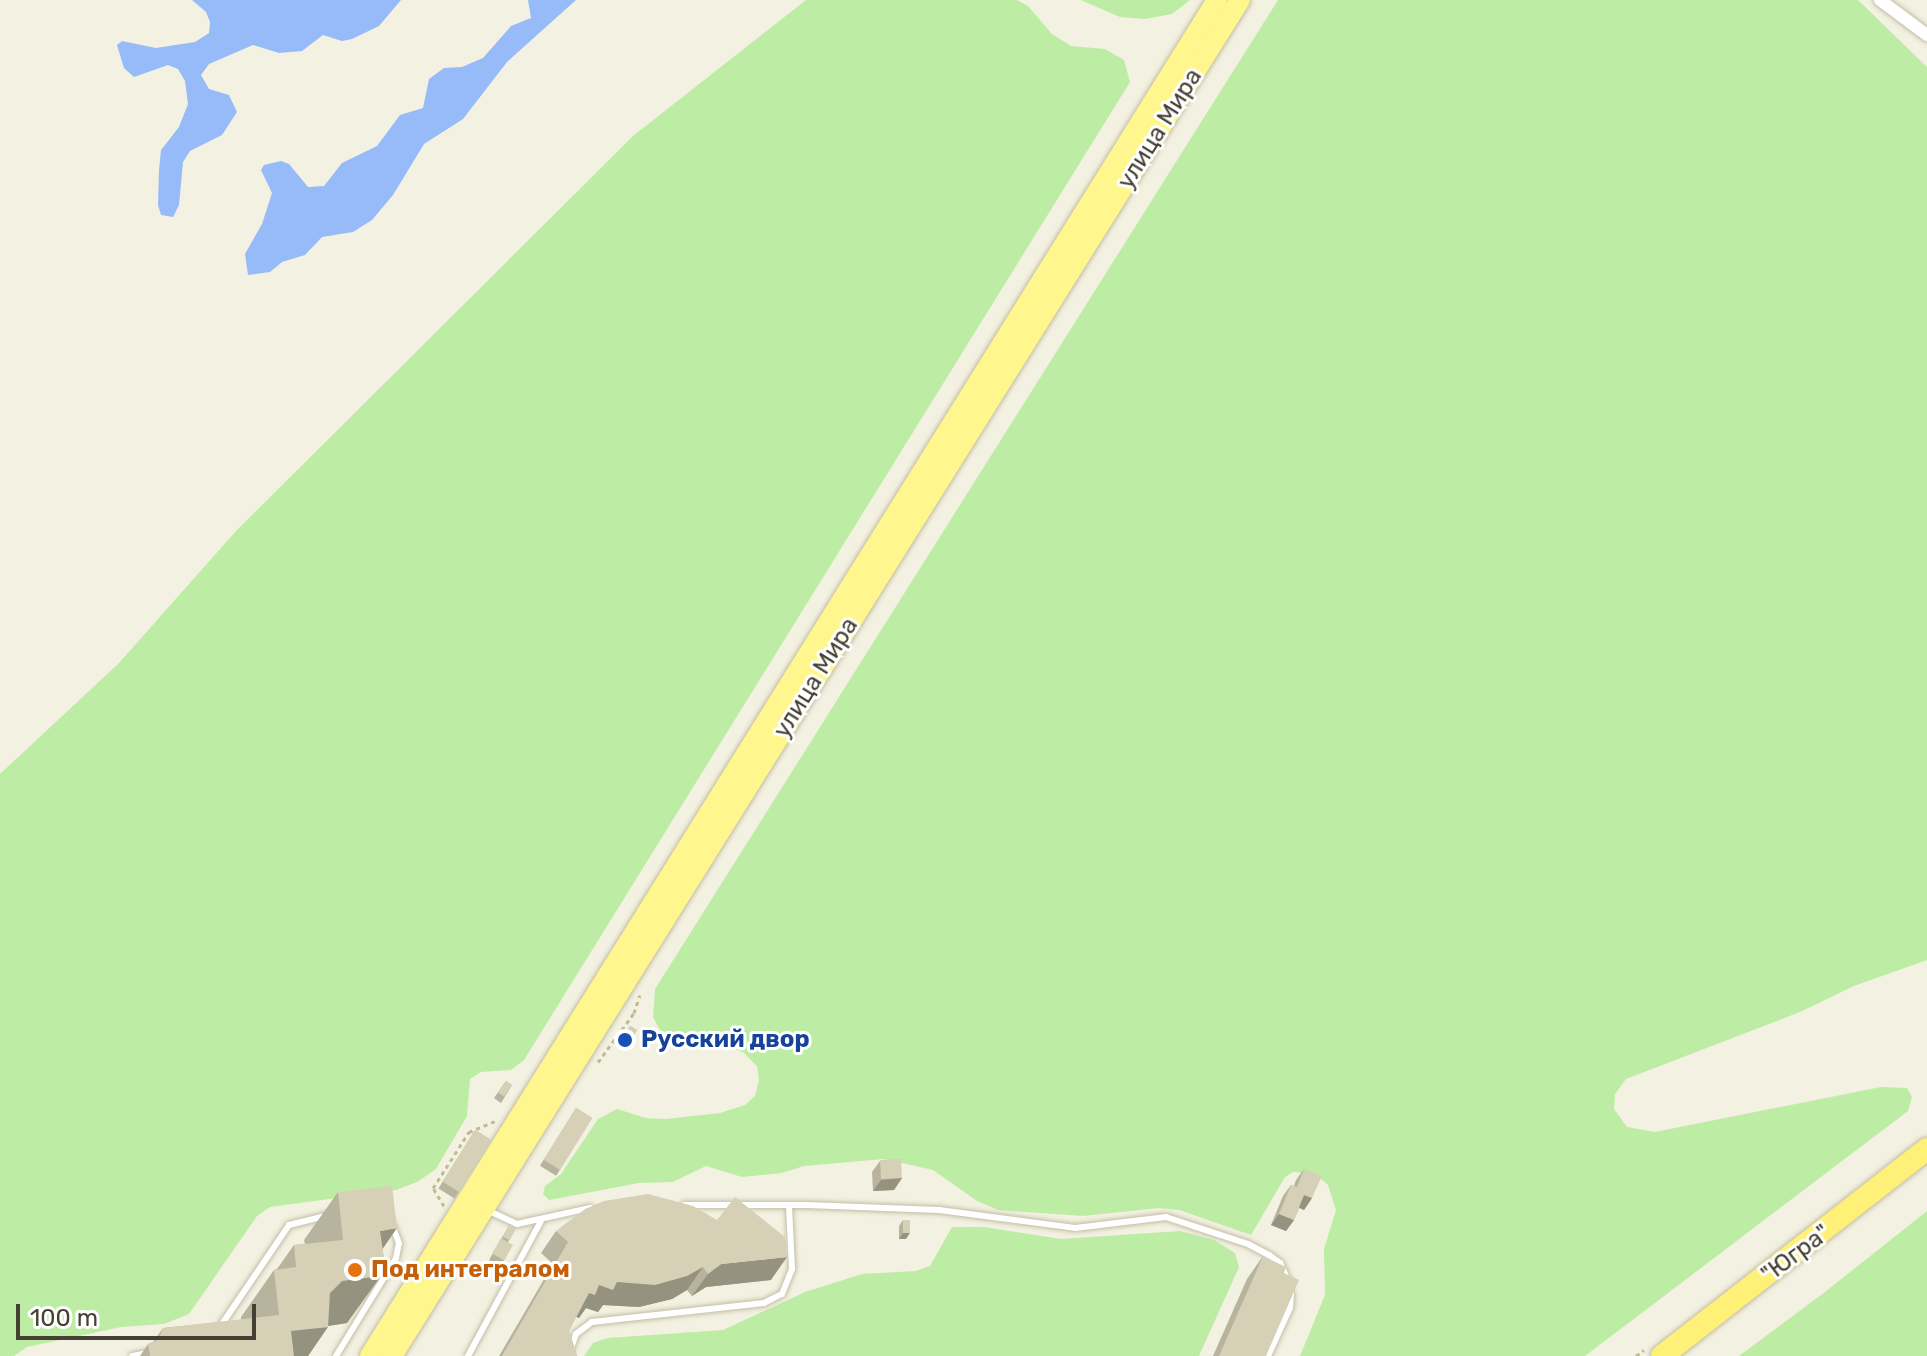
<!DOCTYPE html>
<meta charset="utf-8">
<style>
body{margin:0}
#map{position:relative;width:1927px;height:1356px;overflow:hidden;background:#f3f1e1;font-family:Rubik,sans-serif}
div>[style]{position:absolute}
.green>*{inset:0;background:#bdeca5}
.water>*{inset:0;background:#96bbf8}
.path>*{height:3px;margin-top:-1.5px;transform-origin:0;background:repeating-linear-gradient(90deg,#c2bc93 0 4px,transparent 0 8px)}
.roads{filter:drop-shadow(0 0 2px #c2bea6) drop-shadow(0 0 2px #c2bea6)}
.service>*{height:6px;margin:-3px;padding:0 3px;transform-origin:3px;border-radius:3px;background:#fff}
.minor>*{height:12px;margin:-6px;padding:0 6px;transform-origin:6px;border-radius:6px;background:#fff}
.primary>*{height:20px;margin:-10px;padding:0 10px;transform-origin:10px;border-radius:10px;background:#fff68e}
.trunk>*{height:22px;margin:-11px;padding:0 11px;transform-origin:11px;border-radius:11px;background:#fff077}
.wall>*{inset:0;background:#b7b39d;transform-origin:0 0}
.shaded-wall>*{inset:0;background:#95927f}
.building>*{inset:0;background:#d5d0b6;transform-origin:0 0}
.dots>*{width:22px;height:22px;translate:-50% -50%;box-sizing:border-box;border:4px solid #fff;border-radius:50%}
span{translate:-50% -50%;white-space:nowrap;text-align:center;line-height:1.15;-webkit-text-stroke:6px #fff;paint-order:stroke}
.street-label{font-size:24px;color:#454132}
.transit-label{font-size:24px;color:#164399;font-weight:700}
.left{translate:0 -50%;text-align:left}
.food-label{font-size:24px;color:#c56008;font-weight:700}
.scale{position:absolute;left:16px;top:1304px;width:240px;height:36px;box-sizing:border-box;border:4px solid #454132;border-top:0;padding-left:10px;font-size:24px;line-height:28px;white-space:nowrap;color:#454132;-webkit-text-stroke:6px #fff;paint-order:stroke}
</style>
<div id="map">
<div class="green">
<i style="clip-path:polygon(806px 0,1017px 0,1028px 6px,1052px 34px,1071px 46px,1105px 49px,1124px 60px,1130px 82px,524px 1060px,511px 1070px,481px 1072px,470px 1079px,467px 1116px,436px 1169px,417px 1182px,396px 1190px,270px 1207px,257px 1216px,189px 1314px,164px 1324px,121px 1327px,27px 1347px,14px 1356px,0 1356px,0 774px,119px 663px,236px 531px,633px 136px)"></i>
<i style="clip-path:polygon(1081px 0,1190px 0,1172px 14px,1145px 19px,1120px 17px)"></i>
<i style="clip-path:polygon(1278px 0,1858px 0,1927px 67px,1927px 960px,1854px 986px,1800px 1012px,1626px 1079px,1615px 1094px,1614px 1109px,1627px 1127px,1655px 1132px,1881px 1087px,1907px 1088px,1912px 1097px,1908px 1111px,1585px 1356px,1300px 1356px,1325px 1295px,1324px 1249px,1336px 1210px,1328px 1185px,1315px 1174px,1293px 1172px,1285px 1177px,1251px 1235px,1179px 1210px,1159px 1208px,1083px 1216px,998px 1210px,977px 1201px,933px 1170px,884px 1159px,804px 1166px,782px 1173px,742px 1177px,706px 1166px,673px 1182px,639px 1183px,549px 1200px,543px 1194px,545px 1186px,561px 1174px,598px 1119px,617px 1109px,646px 1118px,666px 1119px,720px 1113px,745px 1105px,755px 1096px,759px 1080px,757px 1066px,743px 1052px,723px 1045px,690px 1041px,660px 1030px,653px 1017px,655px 989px)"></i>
<i style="clip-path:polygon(1927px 1211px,1927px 1356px,1739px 1356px,1825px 1292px)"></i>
<i style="clip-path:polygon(952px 1227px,984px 1227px,1061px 1239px,1180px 1231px,1214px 1240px,1235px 1253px,1239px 1267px,1199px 1356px,584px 1356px,593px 1343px,608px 1338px,723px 1330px,805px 1292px,862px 1274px,916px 1271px,930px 1266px)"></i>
</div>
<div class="water">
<i style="clip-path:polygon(192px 0,401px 0,379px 26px,352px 39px,342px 41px,323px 35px,302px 51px,279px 53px,253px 45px,209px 64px,201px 75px,209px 89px,229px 95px,237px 112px,222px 135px,190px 151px,183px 162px,179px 205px,173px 217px,161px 215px,158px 205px,159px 170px,161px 150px,179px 127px,188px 104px,185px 81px,178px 69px,168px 65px,134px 77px,124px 68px,117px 45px,122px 41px,156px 48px,195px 42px,209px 33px,210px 22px,206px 12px)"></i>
<i style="clip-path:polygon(528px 0,576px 0,507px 62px,463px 119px,424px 144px,393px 195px,372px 220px,353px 232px,322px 237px,305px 255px,282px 262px,270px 272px,248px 275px,245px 254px,262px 224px,272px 193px,261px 170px,264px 165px,281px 161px,289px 164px,308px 187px,324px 186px,342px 163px,377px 146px,400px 115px,423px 108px,429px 79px,444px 68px,462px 67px,483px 58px,511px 26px,531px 18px)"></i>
</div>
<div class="path">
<i style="left:598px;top:1062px;width:61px;rotate:-53.7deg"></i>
<i style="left:634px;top:1013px;width:19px;rotate:-72deg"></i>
<i style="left:444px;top:1206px;width:21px;rotate:-121deg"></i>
<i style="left:433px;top:1188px;width:67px;rotate:-57.3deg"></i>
<i style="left:469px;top:1132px;width:28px;rotate:-23deg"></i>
<i style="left:1636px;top:1356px;width:10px;rotate:-37deg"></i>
</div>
<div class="roads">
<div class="service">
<i style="left:684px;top:1205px;width:123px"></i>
<i style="left:807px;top:1205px;width:132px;rotate:2.2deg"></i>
<i style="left:939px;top:1210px;width:137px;rotate:7.5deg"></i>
<i style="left:1075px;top:1228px;width:92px;rotate:-6.9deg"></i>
<i style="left:1166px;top:1217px;width:86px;rotate:18.2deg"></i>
<i style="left:1248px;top:1244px;width:24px;rotate:28deg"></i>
<i style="left:1269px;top:1255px;width:14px;rotate:36deg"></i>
<i style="left:1280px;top:1263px;width:21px;rotate:65deg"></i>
<i style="left:487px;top:1210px;width:33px;rotate:25deg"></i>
<i style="left:517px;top:1224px;width:75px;rotate:-12.4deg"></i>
<i style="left:220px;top:1327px;width:123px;rotate:-55.9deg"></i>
<i style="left:289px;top:1225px;width:41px;rotate:-14deg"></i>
<i style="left:132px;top:1356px;width:15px;rotate:-11deg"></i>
<i style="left:336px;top:1356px;width:115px;rotate:-58.5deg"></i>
<i style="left:396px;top:1258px;width:15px;rotate:-79deg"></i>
<i style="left:399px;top:1243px;width:22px;rotate:-111deg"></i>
<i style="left:468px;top:1356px;width:153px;rotate:-61.6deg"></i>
<i style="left:568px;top:1356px;width:23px;rotate:-70deg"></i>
<i style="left:576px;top:1334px;width:20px;rotate:-37deg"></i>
<i style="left:592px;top:1322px;width:173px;rotate:-6.3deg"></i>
<i style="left:764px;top:1303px;width:20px;rotate:-27deg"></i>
<i style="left:782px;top:1294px;width:27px;rotate:-68deg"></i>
<i style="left:792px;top:1269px;width:64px;rotate:-92.7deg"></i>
<i style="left:1268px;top:1356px;width:53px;rotate:-65.4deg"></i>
<i style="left:1290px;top:1308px;width:15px;rotate:-86deg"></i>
</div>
<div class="minor">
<i style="left:1880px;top:0;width:59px;rotate:36.7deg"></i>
</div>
<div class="primary">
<i style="left:370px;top:1356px;width:1599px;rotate:-58.01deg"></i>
<i style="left:392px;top:1356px;width:1599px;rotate:-57.98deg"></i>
</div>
<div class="trunk">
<i style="left:1662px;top:1356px;width:336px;rotate:-38deg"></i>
</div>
</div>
<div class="wall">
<i style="left:630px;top:1026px;width:8px;height:22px;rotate:30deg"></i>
<i style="clip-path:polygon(506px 1081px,512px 1085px,501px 1103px,494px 1098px)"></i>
<i style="left:576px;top:1108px;width:19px;height:68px;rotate:32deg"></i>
<i style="left:475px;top:1130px;width:19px;height:69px;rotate:32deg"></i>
<i style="clip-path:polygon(880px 1161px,902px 1178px,894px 1190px,873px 1191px,872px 1172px)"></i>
<i style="clip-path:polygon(1304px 1169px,1312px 1198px,1304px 1210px,1299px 1208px,1294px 1220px,1286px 1231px,1271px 1225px,1283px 1196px,1291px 1185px,1294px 1186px,1296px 1180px)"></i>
<i style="clip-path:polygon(338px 1192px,382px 1249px,384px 1258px,347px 1323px,328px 1326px,308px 1356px,140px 1356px,148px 1344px,153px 1342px,163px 1328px,241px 1320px,241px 1317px,274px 1270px,277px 1269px,294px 1245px,305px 1244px,304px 1240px)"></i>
<i style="clip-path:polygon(903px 1220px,906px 1239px,899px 1239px,899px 1226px)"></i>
<i style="clip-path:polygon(510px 1224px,516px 1228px,508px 1242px,504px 1261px,500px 1266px,489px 1260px)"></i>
<i style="clip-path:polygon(556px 1231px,771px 1280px,706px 1287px,692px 1296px,687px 1290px,672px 1299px,639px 1307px,603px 1305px,598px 1312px,586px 1308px,579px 1318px,576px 1317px,569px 1331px,577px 1356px,499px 1356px,553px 1264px,541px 1253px)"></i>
<i style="clip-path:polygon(1263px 1256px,1284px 1273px,1266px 1356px,1213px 1356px,1247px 1279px)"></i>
</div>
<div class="shaded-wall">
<i style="clip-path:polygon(902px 1178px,894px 1190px,873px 1191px,881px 1180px)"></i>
<i style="clip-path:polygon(1304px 1195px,1312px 1198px,1304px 1210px,1296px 1206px)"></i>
<i style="clip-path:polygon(1279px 1214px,1294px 1220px,1286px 1231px,1271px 1225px)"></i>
<i style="clip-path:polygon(397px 1228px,364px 1276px,380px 1231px)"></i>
<i style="clip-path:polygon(903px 1233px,910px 1233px,906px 1239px,899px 1239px)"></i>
<i style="clip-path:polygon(787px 1257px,771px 1280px,706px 1287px,692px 1296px,708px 1274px,721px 1264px)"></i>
<i style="clip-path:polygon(384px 1258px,370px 1277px,381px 1276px,347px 1323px,308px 1329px,328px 1327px,308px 1356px,274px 1356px,291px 1331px,342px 1281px,378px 1259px)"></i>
<i style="clip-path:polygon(703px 1267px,687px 1290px,672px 1299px,639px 1307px,603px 1305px,598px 1312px,586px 1308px,579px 1318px,573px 1315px,589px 1293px,599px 1285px)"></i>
</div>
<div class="building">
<i style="left:630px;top:1026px;width:8px;height:14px;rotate:30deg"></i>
<i style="left:506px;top:1081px;width:7px;height:14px;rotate:34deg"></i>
<i style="left:576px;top:1108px;width:19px;height:61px;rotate:32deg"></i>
<i style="left:475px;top:1130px;width:19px;height:61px;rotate:32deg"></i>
<i style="left:901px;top:1159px;width:19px;height:21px;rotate:87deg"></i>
<i style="clip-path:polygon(1304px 1169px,1322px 1176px,1312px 1198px,1304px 1195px,1294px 1220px,1279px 1214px,1291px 1185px,1297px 1187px)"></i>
<i style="clip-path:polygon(392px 1186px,397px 1228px,380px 1231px,384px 1258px,378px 1259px,381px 1276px,342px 1281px,330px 1293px,328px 1327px,291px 1331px,294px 1356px,150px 1356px,148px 1344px,158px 1340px,163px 1328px,279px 1315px,274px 1270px,296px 1267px,294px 1245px,343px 1240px,338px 1192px)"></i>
<i style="clip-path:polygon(648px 1194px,693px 1206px,717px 1220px,735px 1197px,785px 1237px,787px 1257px,721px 1264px,708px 1274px,703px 1267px,687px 1276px,655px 1285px,617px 1282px,613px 1290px,599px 1285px,595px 1295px,589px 1293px,569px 1331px,577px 1356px,502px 1356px,568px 1242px,556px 1231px,585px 1209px,604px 1201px)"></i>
<i style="left:903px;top:1220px;width:7px;height:13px"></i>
<i style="clip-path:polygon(510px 1224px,516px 1228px,510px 1240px,503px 1237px)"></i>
<i style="left:501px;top:1238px;width:14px;height:18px;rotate:30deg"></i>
<i style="clip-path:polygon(1263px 1256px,1286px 1267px,1284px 1273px,1299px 1280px,1266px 1356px,1219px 1356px)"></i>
</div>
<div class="dots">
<i style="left:625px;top:1040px;background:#1a4fb4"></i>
<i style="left:355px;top:1270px;background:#e8710a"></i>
</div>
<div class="street-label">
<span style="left:1160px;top:129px;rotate:-58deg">улица Мира</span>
<span style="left:816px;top:678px;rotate:-58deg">улица Мира</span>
<span style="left:1796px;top:1254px;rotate:-37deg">"Югра"</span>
</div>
<div class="transit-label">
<span class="left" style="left:641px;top:1040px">Русский двор</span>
</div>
<div class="food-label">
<span class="left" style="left:371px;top:1270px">Под интегралом</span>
</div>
<div class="scale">100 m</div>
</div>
